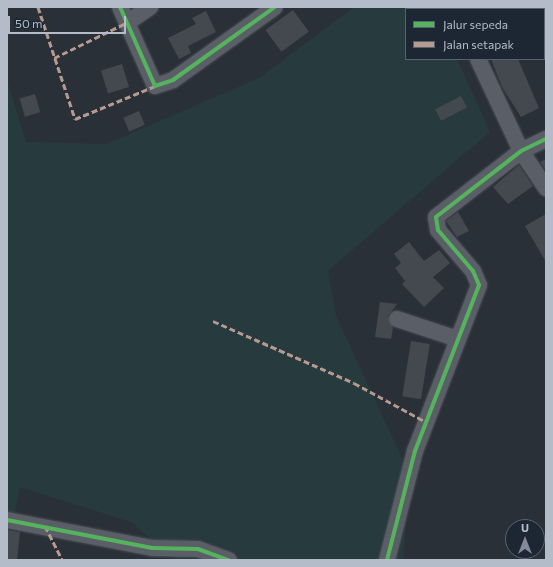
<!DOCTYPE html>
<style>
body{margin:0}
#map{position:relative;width:553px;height:567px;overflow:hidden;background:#2a3038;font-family:Commissioner,sans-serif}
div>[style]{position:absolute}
.green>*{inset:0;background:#273a3e}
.building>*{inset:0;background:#444950;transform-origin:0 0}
.roads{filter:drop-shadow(0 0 1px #484c53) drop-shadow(0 0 1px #484c53)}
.minor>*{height:16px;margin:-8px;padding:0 8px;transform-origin:8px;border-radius:8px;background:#5a5e66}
.quiet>*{height:3px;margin-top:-1.5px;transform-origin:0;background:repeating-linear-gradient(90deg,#b69a8f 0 6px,transparent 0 9px)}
.cycleway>*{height:4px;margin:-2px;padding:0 2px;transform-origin:2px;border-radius:2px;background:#56b35d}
span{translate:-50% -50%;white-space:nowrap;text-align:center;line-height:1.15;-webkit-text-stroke:4px #1d2633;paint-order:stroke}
.frame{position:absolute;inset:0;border:8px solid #b4bcc9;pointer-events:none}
.legend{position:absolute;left:405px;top:8px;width:140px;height:52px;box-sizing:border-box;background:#1d2633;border:1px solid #59626f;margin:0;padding:5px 7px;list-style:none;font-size:12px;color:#b4bcc9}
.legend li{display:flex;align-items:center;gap:8px;height:20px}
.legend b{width:20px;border:1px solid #59626f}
.north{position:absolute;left:505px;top:519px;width:40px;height:40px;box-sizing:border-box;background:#1d2633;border:1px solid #59626f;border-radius:50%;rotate:0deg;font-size:11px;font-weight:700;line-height:16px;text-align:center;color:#b4bcc9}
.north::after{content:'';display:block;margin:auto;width:14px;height:18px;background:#848b96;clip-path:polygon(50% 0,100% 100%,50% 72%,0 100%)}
.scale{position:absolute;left:8px;top:16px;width:118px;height:18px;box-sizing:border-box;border:2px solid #b4bcc9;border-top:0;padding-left:5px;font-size:12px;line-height:14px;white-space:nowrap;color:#b4bcc9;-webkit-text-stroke:3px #1d2633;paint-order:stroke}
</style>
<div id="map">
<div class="green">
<i style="clip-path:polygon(354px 7px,433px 7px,406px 9px,406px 59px,457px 59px,490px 132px,328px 271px,336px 316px,410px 475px,403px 560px,174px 560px,131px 522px,20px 487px,7px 548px,7px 80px,26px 142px,107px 144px,259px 78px)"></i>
</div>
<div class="building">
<i style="left:293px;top:10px;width:27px;height:34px;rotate:54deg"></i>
<i style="clip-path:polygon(206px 11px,216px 32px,188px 46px,191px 53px,179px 59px,168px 38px,196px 24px,192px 18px)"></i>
<i style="clip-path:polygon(491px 59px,518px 59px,539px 108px,521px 117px,502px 87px)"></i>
<i style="left:122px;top:64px;width:24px;height:22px;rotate:73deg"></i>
<i style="left:35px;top:94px;width:19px;height:16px;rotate:74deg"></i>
<i style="left:461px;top:96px;width:13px;height:29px;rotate:63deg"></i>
<i style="left:139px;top:111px;width:15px;height:17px;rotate:67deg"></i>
<i style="clip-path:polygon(546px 159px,546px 171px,540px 162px)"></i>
<i style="clip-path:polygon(519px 165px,533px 186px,508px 204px,493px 187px)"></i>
<i style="clip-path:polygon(458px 212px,469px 231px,457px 237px,446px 221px)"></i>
<i style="clip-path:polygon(546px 214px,546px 262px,525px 226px)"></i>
<i style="clip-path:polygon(409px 242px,424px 261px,439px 250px,450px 263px,433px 277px,444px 288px,424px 307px,402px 284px,405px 281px,395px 268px,401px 263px,394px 254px)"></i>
<i style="clip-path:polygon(380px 302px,397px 304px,388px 316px,393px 328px,391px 339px,375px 337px)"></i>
<i style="left:411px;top:341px;width:19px;height:56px;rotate:9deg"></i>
<i style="clip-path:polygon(7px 530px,20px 532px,17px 560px,7px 560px)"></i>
</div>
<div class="roads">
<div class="minor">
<i style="left:120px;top:7px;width:86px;rotate:66.1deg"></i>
<i style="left:155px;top:86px;width:19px;rotate:-18deg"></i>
<i style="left:173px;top:80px;width:125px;rotate:-35.6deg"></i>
<i style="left:456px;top:7px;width:2px;rotate:63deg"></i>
<i style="left:128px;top:22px;width:27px;rotate:-34deg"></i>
<i style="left:478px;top:59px;width:102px;rotate:64.9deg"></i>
<i style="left:521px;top:151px;width:45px;rotate:56deg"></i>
<i style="left:397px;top:319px;width:64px;rotate:18.2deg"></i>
<i style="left:7px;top:520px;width:148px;rotate:10.9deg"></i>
<i style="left:152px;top:548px;width:46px;rotate:1.2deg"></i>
<i style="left:198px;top:549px;width:33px;rotate:20deg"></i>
<i style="left:387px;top:560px;width:113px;rotate:-75.6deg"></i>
<i style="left:415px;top:451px;width:178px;rotate:-68.9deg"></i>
<i style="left:479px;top:285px;width:15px;rotate:-113deg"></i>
<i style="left:473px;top:271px;width:54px;rotate:-130.5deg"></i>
<i style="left:438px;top:230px;width:13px;rotate:-99deg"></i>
<i style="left:436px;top:217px;width:108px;rotate:-37.8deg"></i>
<i style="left:521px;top:151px;width:28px;rotate:-26deg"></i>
</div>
</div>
<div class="quiet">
<i style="left:38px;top:7px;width:118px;rotate:71.7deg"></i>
<i style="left:75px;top:119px;width:87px;rotate:-22.4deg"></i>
<i style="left:54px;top:58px;width:82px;rotate:-25.9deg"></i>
<i style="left:213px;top:321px;width:154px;rotate:23.7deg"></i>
<i style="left:354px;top:383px;width:82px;rotate:28.4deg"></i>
<i style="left:45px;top:526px;width:38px;rotate:63deg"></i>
</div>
<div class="cycleway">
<i style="left:120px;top:7px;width:86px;rotate:66.1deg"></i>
<i style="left:155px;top:86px;width:19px;rotate:-18deg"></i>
<i style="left:173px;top:80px;width:125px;rotate:-35.6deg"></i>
<i style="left:7px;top:520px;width:148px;rotate:10.9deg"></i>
<i style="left:152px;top:548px;width:46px;rotate:1.2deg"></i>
<i style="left:198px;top:549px;width:33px;rotate:20deg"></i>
<i style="left:387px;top:560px;width:113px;rotate:-75.6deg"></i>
<i style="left:415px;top:451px;width:178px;rotate:-68.9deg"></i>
<i style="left:479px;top:285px;width:15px;rotate:-113deg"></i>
<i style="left:473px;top:271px;width:54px;rotate:-130.5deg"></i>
<i style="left:438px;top:230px;width:13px;rotate:-99deg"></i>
<i style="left:436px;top:217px;width:108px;rotate:-37.8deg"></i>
<i style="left:521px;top:151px;width:28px;rotate:-26deg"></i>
</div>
<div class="frame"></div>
<ul class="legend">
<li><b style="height:5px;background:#56b35d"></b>Jalur sepeda</li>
<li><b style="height:5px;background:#b69a8f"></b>Jalan setapak</li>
</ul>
<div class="north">U</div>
<div class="scale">50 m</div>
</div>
